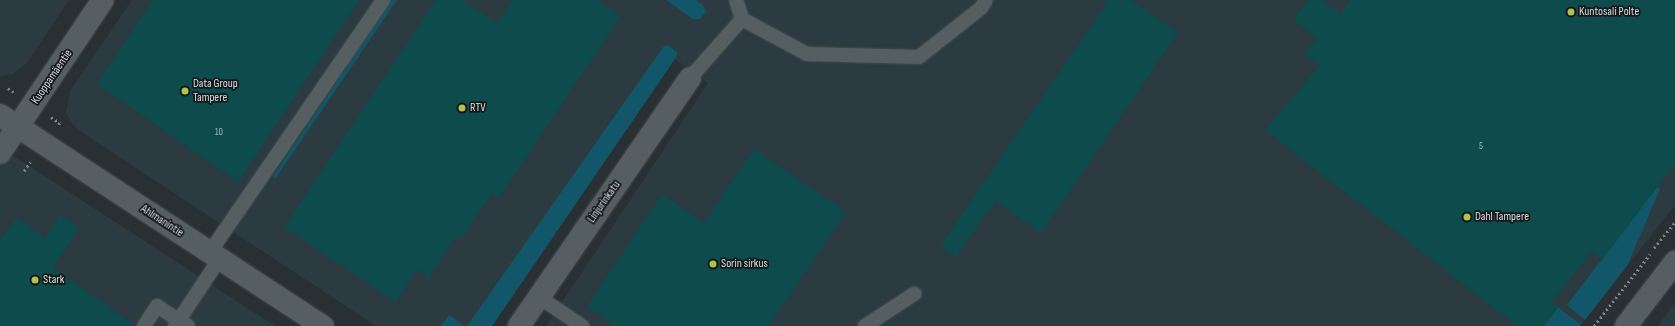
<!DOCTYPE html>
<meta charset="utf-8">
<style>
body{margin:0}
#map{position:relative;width:1675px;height:326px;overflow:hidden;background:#283033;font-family:"Sofia Sans Condensed",sans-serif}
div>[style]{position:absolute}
.built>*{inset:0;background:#2b3b41}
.green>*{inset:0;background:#115769}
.building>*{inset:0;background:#0d4b4d}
.path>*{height:2.5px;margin-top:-1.25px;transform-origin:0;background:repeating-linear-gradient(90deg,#7e8487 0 2px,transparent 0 5px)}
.roads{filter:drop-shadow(0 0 1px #444b4e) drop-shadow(0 0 1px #444b4e)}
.lane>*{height:14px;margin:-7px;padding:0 7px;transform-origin:7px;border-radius:7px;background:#555f62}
.street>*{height:22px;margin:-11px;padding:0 11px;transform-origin:11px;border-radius:11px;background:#555f62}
.dots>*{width:11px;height:11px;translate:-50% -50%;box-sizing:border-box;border:2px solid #141819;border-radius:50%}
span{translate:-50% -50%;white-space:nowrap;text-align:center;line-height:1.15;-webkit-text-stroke:3.5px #141819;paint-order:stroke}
.number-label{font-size:10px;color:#a6b9bb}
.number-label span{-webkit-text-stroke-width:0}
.poi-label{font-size:12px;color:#d9dee0}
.left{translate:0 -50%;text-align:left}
.street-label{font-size:12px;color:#d9dee0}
</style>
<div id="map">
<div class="built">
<i style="clip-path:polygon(0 0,69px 0,27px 63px,13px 74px,3px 76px,0 76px)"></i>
<i style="clip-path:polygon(132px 0,1675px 0,1675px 205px,1580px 326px,546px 326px,708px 83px,675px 59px,492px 326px,376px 326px,77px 129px,71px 122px,66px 113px,70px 91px)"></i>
<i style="clip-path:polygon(0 147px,275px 326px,0 326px)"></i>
<i style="clip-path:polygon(1675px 302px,1675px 326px,1658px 326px)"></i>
</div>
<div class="green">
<i style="clip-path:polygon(392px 0,397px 0,275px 179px,273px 176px)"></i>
<i style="clip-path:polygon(666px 0,695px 0,703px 5px,706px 12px,699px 19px,693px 19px)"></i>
<i style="clip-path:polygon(668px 45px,677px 52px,677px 56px,492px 326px,467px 326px,664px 46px)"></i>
<i style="clip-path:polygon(1657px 187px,1660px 189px,1627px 266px,1585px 320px,1567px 305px)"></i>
<i style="clip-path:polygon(1558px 307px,1581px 325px,1580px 326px,1544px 326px)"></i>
<i style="clip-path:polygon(449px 315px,465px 326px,441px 326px)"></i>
</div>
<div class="building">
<i style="clip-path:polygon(153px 0,359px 0,238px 182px,97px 84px)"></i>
<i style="clip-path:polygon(436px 0,462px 0,497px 23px,512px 0,597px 0,621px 16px,499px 198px,492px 193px,461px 239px,456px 236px,429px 278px,417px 270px,396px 302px,284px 227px)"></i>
<i style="clip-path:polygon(1109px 0,1131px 0,1178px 33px,1041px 233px,995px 201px,956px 257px,940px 246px)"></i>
<i style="clip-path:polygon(1308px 0,1322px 0,1340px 14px,1351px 0,1675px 0,1675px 164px,1602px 260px,1591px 252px,1552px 302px,1558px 307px,1544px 326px,1517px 326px,1265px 130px,1320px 65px,1304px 54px,1317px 38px,1293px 20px)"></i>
<i style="clip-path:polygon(754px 149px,846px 212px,769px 326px,616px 326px,587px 306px,662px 194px,704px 223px)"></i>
<i style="clip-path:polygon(60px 215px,79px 228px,53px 268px,136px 326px,0 326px,0 241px,16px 218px,45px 238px)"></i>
</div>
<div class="path">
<i style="left:8px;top:88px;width:7px;rotate:34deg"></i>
<i style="left:51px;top:117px;width:11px;rotate:34deg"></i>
<i style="left:60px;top:123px;width:5px;rotate:127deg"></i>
<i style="left:24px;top:171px;width:11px;rotate:-56deg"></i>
<i style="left:1654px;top:248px;width:33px;rotate:-51deg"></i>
<i style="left:1594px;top:326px;width:91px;rotate:-52.1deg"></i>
</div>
<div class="roads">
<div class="lane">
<i style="left:736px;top:0;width:20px;rotate:72deg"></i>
<i style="left:690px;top:78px;width:79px;rotate:-48.6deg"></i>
<i style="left:742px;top:19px;width:74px;rotate:28.3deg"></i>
<i style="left:807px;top:54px;width:112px;rotate:1.5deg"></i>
<i style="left:919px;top:57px;width:79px;rotate:-38.3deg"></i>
<i style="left:981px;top:8px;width:9px;rotate:-58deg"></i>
<i style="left:210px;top:252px;width:306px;rotate:-55.5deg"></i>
<i style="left:539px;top:297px;width:52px;rotate:34deg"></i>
<i style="left:144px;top:326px;width:24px;rotate:-57deg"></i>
<i style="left:157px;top:306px;width:37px;rotate:33deg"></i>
<i style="left:175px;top:326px;width:82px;rotate:-56.5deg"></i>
<i style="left:865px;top:326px;width:59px;rotate:-33.1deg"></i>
</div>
<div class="street">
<i style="left:0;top:115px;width:386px;rotate:33.2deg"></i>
<i style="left:0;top:153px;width:184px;rotate:-56.1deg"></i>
<i style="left:519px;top:326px;width:301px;rotate:-55.4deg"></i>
<i style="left:1626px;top:326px;width:81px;rotate:-52.6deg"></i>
</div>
</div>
<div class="dots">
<i style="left:1571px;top:12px;background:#b3c24b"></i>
<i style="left:185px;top:91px;background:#b3c24b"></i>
<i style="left:462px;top:108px;background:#b3c24b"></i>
<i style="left:1467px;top:217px;background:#b3c24b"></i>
<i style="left:713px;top:264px;background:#b3c24b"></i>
<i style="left:35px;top:280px;background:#b3c24b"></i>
</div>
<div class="number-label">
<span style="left:219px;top:133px">10</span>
<span style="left:1481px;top:147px">5</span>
</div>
<div class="poi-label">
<span class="left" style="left:1579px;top:12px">Kuntosali Polte</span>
<span class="left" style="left:193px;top:91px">Data Group<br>Tampere</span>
<span class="left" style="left:470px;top:108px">RTV</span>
<span class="left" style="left:1475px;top:217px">Dahl Tampere</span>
<span class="left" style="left:721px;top:264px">Sorin sirkus</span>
<span class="left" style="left:43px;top:280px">Stark</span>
</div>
<div class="street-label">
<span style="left:52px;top:77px;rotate:-56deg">Kuoppamäentie</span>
<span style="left:604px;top:202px;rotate:-55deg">Linjurinkatu</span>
<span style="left:162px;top:221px;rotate:33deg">Ahlmanintie</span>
</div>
</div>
